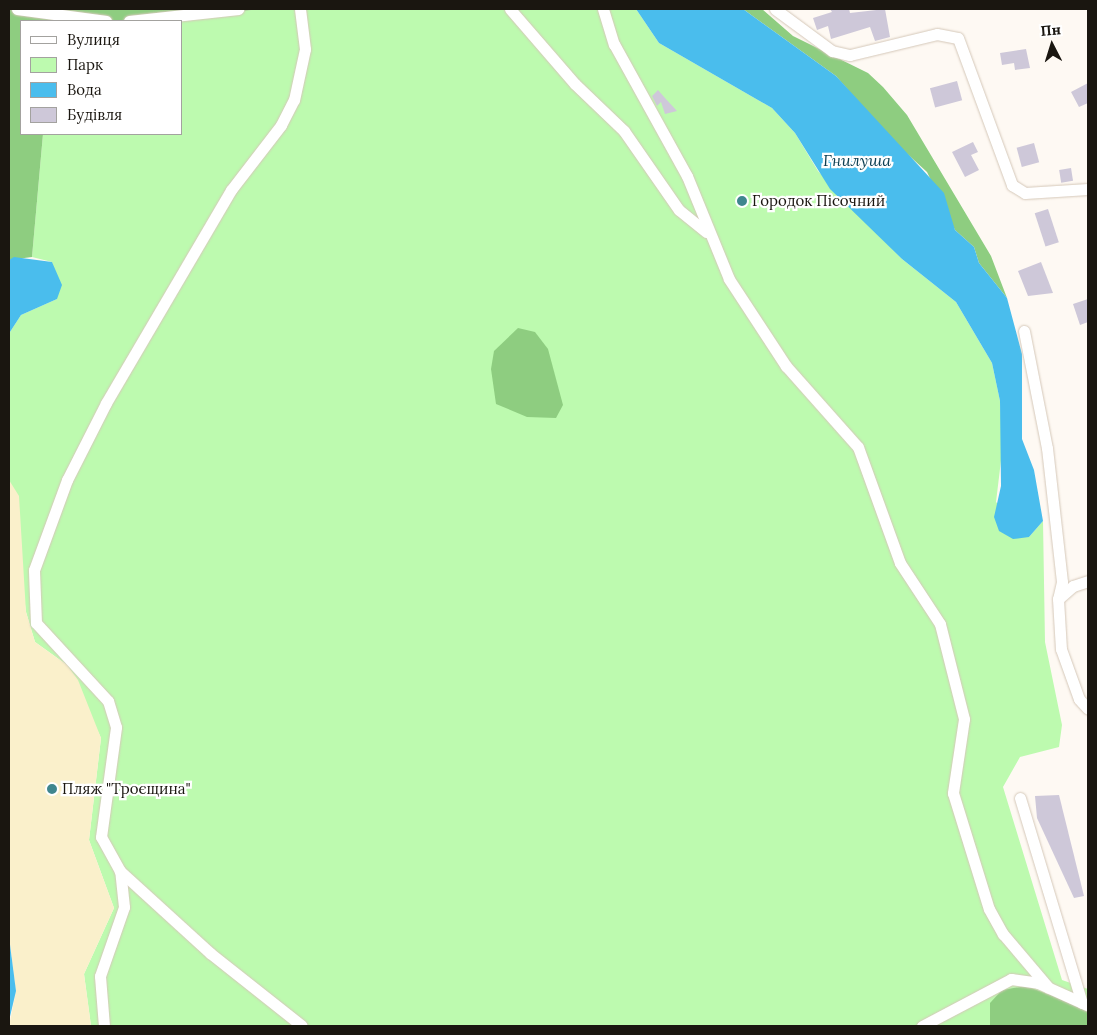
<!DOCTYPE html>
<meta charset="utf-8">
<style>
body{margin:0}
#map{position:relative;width:1097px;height:1035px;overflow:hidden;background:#fef9f3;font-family:Lora,serif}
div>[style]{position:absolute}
.green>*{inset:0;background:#bdfaaf}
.forest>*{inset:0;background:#8ecd80}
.sand>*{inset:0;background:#faf0cb}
.water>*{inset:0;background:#4abded}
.building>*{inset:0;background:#cec8d9;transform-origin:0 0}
.roads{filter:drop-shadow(0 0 1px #d5c8b9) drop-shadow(0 0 1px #d5c8b9)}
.minor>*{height:11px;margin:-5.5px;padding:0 5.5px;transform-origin:5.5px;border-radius:5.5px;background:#fff}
.dots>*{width:14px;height:14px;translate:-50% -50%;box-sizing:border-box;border:2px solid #fff;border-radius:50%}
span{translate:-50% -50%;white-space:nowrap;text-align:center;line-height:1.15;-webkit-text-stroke:4.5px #fff;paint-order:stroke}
.poi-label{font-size:15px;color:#1a1610}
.left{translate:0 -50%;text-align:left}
.water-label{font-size:16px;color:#0b3e52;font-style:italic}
.frame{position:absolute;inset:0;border:10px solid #1a1610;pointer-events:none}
.legend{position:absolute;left:20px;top:20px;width:162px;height:115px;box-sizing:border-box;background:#fff;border:1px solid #a3a29f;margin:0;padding:6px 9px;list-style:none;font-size:15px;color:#1a1610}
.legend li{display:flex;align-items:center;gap:10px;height:25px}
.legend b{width:25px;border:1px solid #a3a29f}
.north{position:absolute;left:1027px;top:20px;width:50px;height:50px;-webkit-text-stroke:4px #fff;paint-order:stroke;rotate:355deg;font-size:14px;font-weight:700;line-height:20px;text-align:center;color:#1a1610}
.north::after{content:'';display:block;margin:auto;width:18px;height:22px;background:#1a1610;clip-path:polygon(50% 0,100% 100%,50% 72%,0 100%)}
</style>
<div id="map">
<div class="green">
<i style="clip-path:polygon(260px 9px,636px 9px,659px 43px,772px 108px,795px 133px,818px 171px,853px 209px,902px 259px,956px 302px,992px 363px,1000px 401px,1003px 444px,996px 502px,1029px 537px,1043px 521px,1045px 642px,1062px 725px,1059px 747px,1020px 757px,1003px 787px,1062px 980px,1088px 989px,1088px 1026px,91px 1026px,84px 974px,114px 908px,89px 840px,101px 738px,67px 665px,35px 642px,26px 612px,9px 480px,10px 332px,21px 315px,57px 299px,52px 262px,32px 257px,43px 134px,181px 134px,181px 21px,156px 21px)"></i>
</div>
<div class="forest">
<i style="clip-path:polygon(9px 9px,27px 9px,61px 19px,63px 9px,260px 9px,156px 21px,21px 21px,21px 134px,43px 134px,32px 257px,9px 260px)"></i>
<i style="clip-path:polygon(743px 9px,762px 9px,793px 36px,868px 73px,883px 87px,907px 115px,991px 256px,1007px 298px,979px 263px,974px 247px,955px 230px,927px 172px,891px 139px,836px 76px)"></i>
<i style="clip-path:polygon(518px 328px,535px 332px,548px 349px,563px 405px,556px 418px,527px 417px,496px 404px,491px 369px,494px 351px)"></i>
<i style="clip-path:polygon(1026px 986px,1088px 1009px,1088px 1026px,990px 1026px,990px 1003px,1002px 990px)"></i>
</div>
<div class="sand">
<i style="clip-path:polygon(9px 480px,19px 496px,26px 612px,35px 642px,67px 665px,78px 680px,101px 738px,89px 840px,114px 908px,84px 974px,91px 1026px,9px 1026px,16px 991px,9px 937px)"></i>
</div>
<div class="water">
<i style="clip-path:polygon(636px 9px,743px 9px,836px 76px,944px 193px,955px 230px,974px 247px,979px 263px,1007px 298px,1022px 354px,1022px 439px,1034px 470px,1043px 521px,1029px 537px,1013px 539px,999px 531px,994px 517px,1001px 486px,1000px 401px,992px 363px,956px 302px,902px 259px,830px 189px,795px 133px,772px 108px,659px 43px)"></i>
<i style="clip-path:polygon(14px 257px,52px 262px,62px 285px,57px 299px,21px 315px,10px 332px,9px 348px,9px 260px)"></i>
<i style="clip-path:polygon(9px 937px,16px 991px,9px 1021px)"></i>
</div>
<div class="building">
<i style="clip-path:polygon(830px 9px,849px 9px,850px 13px,885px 9px,890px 37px,875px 41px,870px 27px,831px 39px,828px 26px,817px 30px,813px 18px,832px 12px)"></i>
<i style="clip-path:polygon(1026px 49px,1030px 68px,1015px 70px,1014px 63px,1002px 65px,1000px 53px)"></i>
<i style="left:957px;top:81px;width:20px;height:28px;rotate:75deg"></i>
<i style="clip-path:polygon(1088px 83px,1088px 103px,1079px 107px,1071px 92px)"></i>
<i style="clip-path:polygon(658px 90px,665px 98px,677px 111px,665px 114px,661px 102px,657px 106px,652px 96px)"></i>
<i style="clip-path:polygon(973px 142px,978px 152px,971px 155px,979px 170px,965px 177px,952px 152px)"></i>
<i style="left:1034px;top:143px;width:20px;height:18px;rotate:75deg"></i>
<i style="left:1071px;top:168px;width:13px;height:12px;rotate:81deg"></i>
<i style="left:1048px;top:209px;width:35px;height:14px;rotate:72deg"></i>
<i style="clip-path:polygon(1041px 262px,1053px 293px,1028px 296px,1018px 271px)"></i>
<i style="clip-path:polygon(1088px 299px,1088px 322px,1080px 325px,1073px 304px)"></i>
<i style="clip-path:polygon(1059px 795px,1084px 896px,1074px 898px,1037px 818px,1035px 796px)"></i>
</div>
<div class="roads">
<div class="minor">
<i style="left:17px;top:9px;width:90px;rotate:7.7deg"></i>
<i style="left:510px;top:9px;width:99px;rotate:49.1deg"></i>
<i style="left:575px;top:84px;width:68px;rotate:43.8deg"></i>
<i style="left:624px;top:131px;width:96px;rotate:55.2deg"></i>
<i style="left:679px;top:210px;width:35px;rotate:39deg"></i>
<i style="left:603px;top:9px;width:37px;rotate:73deg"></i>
<i style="left:614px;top:44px;width:151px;rotate:61.1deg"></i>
<i style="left:687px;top:176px;width:111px;rotate:67.8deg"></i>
<i style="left:729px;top:279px;width:104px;rotate:56.8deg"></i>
<i style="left:786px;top:366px;width:108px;rotate:48.4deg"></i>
<i style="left:858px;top:447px;width:123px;rotate:70.1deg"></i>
<i style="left:900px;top:563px;width:73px;rotate:56.7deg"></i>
<i style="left:940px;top:624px;width:98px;rotate:75.8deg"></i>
<i style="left:964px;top:719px;width:75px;rotate:98.5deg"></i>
<i style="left:953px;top:793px;width:121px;rotate:72.8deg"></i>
<i style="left:989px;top:909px;width:29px;rotate:61deg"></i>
<i style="left:1003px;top:934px;width:70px;rotate:49.7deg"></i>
<i style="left:775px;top:9px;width:71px;rotate:36.4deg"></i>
<i style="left:832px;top:51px;width:18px;rotate:13deg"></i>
<i style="left:850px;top:55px;width:89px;rotate:-13.6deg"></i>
<i style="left:937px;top:34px;width:21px;rotate:11deg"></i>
<i style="left:958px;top:38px;width:157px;rotate:69.8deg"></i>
<i style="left:1012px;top:185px;width:15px;rotate:32deg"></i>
<i style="left:1025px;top:193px;width:63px;rotate:-3.6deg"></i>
<i style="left:129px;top:21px;width:110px;rotate:-6.3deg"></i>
<i style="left:1024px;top:331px;width:119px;rotate:78.9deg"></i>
<i style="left:1047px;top:448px;width:135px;rotate:83.6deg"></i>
<i style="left:1062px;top:582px;width:17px;rotate:103deg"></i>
<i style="left:1058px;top:599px;width:50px;rotate:86.6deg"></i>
<i style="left:1061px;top:649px;width:53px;rotate:70.2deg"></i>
<i style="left:1079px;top:699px;width:13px;rotate:48deg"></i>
<i style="left:1058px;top:599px;width:20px;rotate:-41deg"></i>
<i style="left:1073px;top:586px;width:16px;rotate:-18deg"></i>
<i style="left:1020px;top:798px;width:214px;rotate:73.2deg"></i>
<i style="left:120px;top:871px;width:122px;rotate:42.3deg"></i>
<i style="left:210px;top:953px;width:117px;rotate:38.4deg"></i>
<i style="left:104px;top:1026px;width:50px;rotate:-94.6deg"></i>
<i style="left:100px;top:976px;width:73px;rotate:-70.8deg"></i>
<i style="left:124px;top:907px;width:36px;rotate:-96deg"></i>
<i style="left:120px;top:871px;width:39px;rotate:-119deg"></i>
<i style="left:101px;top:837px;width:111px;rotate:-82.2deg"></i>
<i style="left:116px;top:727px;width:27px;rotate:-107deg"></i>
<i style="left:108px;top:701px;width:106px;rotate:-132.7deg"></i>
<i style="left:36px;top:623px;width:53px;rotate:-92.2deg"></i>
<i style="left:34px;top:570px;width:96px;rotate:-69.9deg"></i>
<i style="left:67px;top:480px;width:86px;rotate:-63.1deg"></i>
<i style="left:106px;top:403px;width:247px;rotate:-59.6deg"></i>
<i style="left:231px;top:190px;width:82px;rotate:-52.4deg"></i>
<i style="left:281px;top:125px;width:28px;rotate:-63deg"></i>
<i style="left:294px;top:100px;width:52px;rotate:-77.8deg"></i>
<i style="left:305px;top:49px;width:40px;rotate:-97.1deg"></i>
<i style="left:922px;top:1026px;width:101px;rotate:-27.8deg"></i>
<i style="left:1011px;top:979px;width:27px;rotate:8deg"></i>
<i style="left:1038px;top:983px;width:54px;rotate:24.2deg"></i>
</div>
</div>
<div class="dots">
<i style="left:742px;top:201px;background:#3f868e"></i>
<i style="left:52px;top:789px;background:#3f868e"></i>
</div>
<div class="poi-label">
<span class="left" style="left:752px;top:201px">Городок Пісочний</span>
<span class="left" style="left:62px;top:789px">Пляж "Троєщина"</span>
</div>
<div class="water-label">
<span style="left:857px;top:160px">Гнилуша</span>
</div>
<div class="frame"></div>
<ul class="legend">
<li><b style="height:6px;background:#fff"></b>Вулиця</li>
<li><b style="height:14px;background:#bdfaaf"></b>Парк</li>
<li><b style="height:14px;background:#4abded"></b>Вода</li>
<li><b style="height:14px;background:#cec8d9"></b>Будівля</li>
</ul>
<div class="north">Пн</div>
</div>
